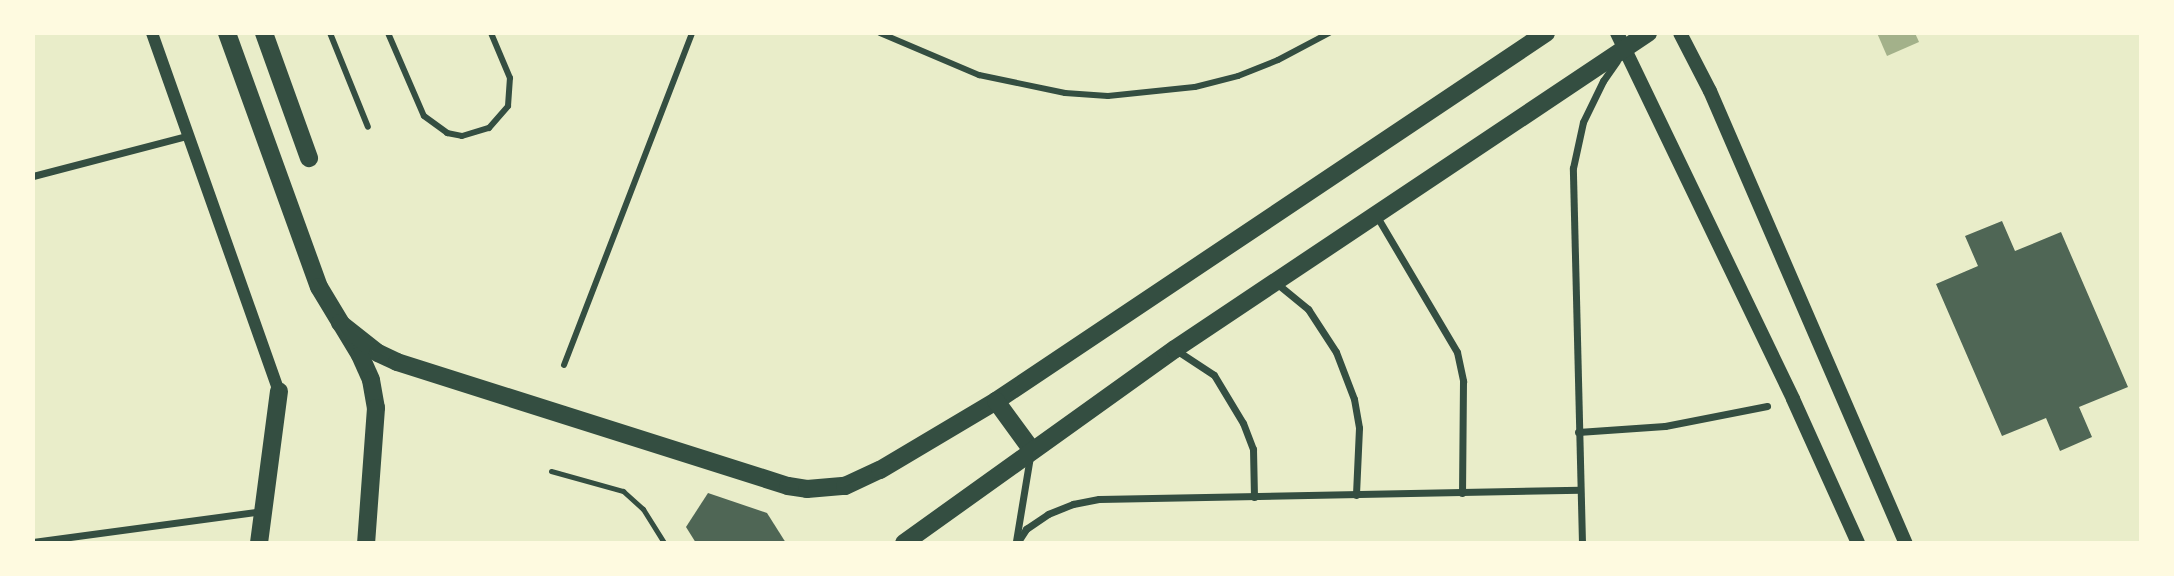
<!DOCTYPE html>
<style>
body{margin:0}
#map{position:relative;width:2174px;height:576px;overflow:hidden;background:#e9edc9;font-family:Arial,sans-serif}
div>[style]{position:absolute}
.water>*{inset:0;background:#a3b18a}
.building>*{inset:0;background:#4f6655}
.service>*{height:5px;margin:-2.5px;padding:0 2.5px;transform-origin:2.5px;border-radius:2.5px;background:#344e41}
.pedestrian>*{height:6px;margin:-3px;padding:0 3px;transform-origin:3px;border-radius:3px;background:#344e41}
.minor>*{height:7px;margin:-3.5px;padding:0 3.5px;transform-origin:3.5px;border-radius:3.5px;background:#344e41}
.tertiary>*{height:12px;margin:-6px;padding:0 6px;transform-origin:6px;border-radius:6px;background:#344e41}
.secondary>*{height:14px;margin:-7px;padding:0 7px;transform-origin:7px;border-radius:7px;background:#344e41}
.primary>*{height:18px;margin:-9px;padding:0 9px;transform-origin:9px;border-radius:9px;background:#344e41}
span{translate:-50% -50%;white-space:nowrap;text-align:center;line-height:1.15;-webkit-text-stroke:7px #fefae0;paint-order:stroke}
.frame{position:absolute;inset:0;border:35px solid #fefae0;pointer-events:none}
</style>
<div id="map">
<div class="water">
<i style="clip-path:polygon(1877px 33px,1915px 33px,1919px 42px,1887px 56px)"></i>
</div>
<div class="building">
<i style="clip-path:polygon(2002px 221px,2015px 251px,2061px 232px,2128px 387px,2079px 407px,2092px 437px,2060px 451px,2046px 418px,2002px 436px,1936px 284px,1978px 266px,1965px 236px)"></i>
<i style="clip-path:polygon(708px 493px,767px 513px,786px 543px,696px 543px,686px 527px)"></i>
</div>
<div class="service">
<i style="left:551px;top:471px;width:75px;rotate:15.5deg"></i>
<i style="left:623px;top:491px;width:27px;rotate:42deg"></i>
<i style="left:643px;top:509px;width:40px;rotate:58deg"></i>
</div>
<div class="pedestrian">
<i style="left:330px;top:33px;width:101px;rotate:68deg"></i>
<i style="left:388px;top:33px;width:90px;rotate:66.6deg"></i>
<i style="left:424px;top:116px;width:29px;rotate:36deg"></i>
<i style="left:447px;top:133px;width:15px;rotate:11deg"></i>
<i style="left:462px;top:136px;width:28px;rotate:-17deg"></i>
<i style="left:489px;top:128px;width:29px;rotate:-49deg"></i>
<i style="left:508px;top:106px;width:28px;rotate:-86deg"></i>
<i style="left:510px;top:78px;width:49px;rotate:-112.9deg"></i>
<i style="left:880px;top:33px;width:108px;rotate:23deg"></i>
<i style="left:979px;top:75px;width:88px;rotate:11.8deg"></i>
<i style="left:1065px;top:93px;width:43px;rotate:4deg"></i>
<i style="left:1108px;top:96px;width:87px;rotate:-5.9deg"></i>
<i style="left:1195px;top:87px;width:44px;rotate:-14.3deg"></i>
<i style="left:1238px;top:76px;width:43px;rotate:-21.8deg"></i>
<i style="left:1278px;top:60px;width:58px;rotate:-27.9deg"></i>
<i style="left:564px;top:365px;width:356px;rotate:-68.9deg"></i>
</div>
<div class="minor">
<i style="left:33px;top:176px;width:159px;rotate:-14.6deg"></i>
<i style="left:1376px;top:215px;width:159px;rotate:59.4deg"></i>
<i style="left:1457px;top:352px;width:30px;rotate:78deg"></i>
<i style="left:1463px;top:381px;width:112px;rotate:90.5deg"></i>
<i style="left:1275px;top:282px;width:43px;rotate:39.3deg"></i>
<i style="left:1308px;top:309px;width:51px;rotate:56.9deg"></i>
<i style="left:1336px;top:352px;width:50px;rotate:69deg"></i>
<i style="left:1354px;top:399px;width:29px;rotate:80deg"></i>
<i style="left:1359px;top:428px;width:67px;rotate:92.6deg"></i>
<i style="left:1176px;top:350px;width:45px;rotate:33.3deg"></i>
<i style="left:1214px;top:375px;width:56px;rotate:58.9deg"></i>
<i style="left:1243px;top:423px;width:28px;rotate:69deg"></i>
<i style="left:1253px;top:449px;width:48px;rotate:88.8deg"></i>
<i style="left:1578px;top:432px;width:87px;rotate:-3.9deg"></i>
<i style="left:1665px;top:426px;width:104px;rotate:-11.1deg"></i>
<i style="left:1016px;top:541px;width:86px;rotate:-80.6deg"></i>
<i style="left:33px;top:542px;width:230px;rotate:-7.7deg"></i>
<i style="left:1017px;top:543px;width:17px;rotate:-57deg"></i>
<i style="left:1026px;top:529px;width:27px;rotate:-34deg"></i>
<i style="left:1048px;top:514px;width:27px;rotate:-22deg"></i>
<i style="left:1073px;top:504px;width:26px;rotate:-11deg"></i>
<i style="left:1099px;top:499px;width:481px;rotate:-1.1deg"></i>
<i style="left:1582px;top:543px;width:375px;rotate:-91.4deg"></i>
<i style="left:1573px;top:168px;width:47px;rotate:-77.7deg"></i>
<i style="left:1583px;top:122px;width:46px;rotate:-64deg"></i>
<i style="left:1603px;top:81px;width:24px;rotate:-55deg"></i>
</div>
<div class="tertiary">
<i style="left:152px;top:33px;width:380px;rotate:70.5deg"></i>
</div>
<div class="secondary">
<i style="left:1617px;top:33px;width:406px;rotate:64.3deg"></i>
<i style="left:1793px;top:399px;width:158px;rotate:65.7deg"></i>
<i style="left:1680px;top:33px;width:65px;rotate:62.7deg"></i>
<i style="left:1710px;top:91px;width:493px;rotate:66.6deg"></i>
</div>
<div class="primary">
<i style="left:227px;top:33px;width:270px;rotate:70.1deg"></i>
<i style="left:319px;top:287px;width:79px;rotate:58.9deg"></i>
<i style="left:360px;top:355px;width:27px;rotate:66deg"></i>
<i style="left:371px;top:380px;width:28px;rotate:80deg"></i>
<i style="left:376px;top:408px;width:135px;rotate:94.2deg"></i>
<i style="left:264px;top:33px;width:133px;rotate:70.2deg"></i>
<i style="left:340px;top:323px;width:48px;rotate:38.3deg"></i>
<i style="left:378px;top:353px;width:21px;rotate:25deg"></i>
<i style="left:397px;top:362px;width:410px;rotate:17.6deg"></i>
<i style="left:788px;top:486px;width:19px;rotate:9deg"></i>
<i style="left:807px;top:489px;width:38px;rotate:-5deg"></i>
<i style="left:845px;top:486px;width:38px;rotate:-25deg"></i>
<i style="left:880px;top:470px;width:135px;rotate:-30.7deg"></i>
<i style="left:996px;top:401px;width:662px;rotate:-33.79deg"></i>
<i style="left:996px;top:401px;width:59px;rotate:53.9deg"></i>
<i style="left:259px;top:543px;width:153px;rotate:-82.5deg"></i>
<i style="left:904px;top:543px;width:333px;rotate:-35.6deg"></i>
<i style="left:1175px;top:349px;width:569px;rotate:-33.75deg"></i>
</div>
<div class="frame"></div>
</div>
